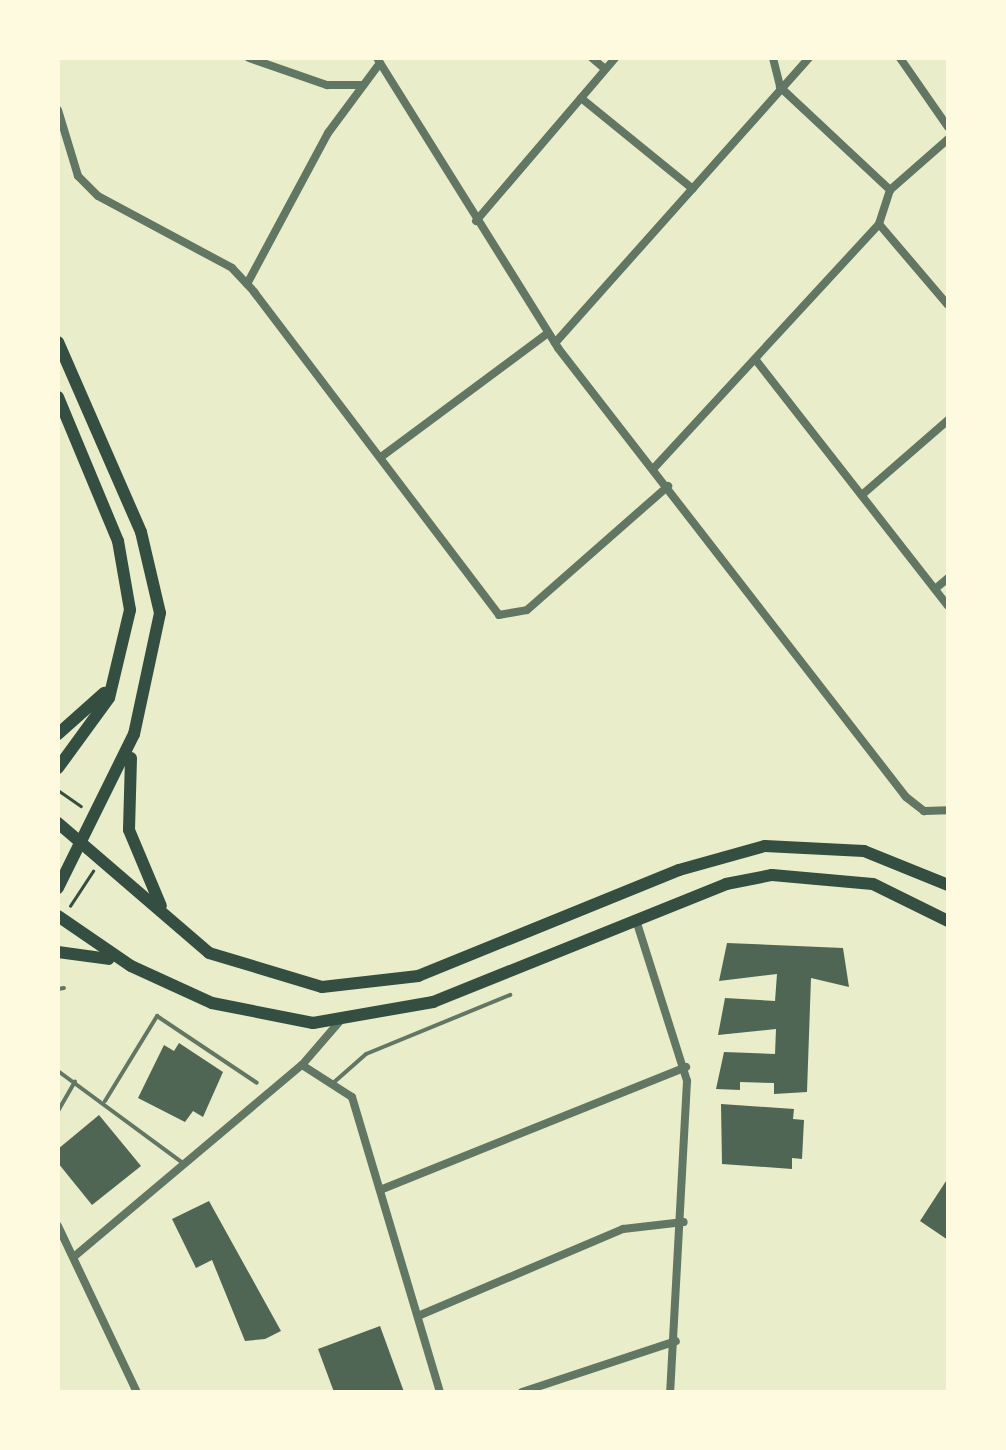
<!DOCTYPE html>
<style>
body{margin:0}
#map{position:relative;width:1006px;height:1450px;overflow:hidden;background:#e9edc9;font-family:Mulish,sans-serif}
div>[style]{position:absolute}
.building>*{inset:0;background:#4f6655}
.path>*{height:2.5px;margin:-1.25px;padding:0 1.25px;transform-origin:1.25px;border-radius:1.25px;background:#344e41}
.service>*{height:4px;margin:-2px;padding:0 2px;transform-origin:2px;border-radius:2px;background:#617663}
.minor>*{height:8px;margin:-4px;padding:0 4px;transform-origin:4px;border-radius:4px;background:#617663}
.trunk>*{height:12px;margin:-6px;padding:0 6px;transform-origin:6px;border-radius:6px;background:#344e41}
span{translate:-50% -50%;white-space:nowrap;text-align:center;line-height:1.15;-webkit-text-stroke:8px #fefae0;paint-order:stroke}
.frame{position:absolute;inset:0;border:60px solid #fefae0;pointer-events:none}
</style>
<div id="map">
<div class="building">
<i style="clip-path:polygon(727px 943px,843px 948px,849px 987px,811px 978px,807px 1092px,774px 1094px,774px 1083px,740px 1082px,740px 1090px,716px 1089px,724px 1052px,775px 1054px,776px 1029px,718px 1035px,725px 998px,775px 1001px,777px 974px,719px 981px)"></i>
<i style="clip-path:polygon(179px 1043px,223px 1072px,203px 1117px,193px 1111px,185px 1122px,138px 1098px,164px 1045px,174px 1051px)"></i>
<i style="clip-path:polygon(721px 1104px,794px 1109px,793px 1119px,804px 1120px,802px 1159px,792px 1158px,792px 1169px,722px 1164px)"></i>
<i style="clip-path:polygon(99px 1115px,141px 1166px,92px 1205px,58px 1163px,58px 1149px)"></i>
<i style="clip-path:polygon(948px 1178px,948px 1240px,920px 1221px)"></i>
<i style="clip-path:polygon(209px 1201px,281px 1331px,265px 1339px,245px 1341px,212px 1260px,196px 1268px,172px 1219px)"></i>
<i style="clip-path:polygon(380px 1326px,404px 1392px,334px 1392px,318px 1349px)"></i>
</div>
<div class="path">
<i style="left:58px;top:790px;width:28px;rotate:35deg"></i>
<i style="left:70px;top:906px;width:42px;rotate:-56.7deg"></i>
</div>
<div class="service">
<i style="left:58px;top:989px;width:6px;rotate:-9deg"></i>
<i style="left:58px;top:1071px;width:157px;rotate:36.4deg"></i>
<i style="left:332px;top:1084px;width:45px;rotate:-41.4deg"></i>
<i style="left:366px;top:1054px;width:156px;rotate:-22.3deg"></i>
<i style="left:105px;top:1101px;width:100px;rotate:-58.5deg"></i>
<i style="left:157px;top:1016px;width:120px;rotate:33.8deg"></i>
<i style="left:58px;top:1111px;width:34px;rotate:-60deg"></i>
</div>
<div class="minor">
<i style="left:249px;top:58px;width:83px;rotate:19.1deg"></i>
<i style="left:327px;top:85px;width:36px"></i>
<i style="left:377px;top:58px;width:342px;rotate:58deg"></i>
<i style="left:558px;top:348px;width:568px;rotate:52.22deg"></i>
<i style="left:906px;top:797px;width:23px;rotate:38deg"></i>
<i style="left:924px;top:811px;width:24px;rotate:-2deg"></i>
<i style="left:592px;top:58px;width:17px;rotate:40deg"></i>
<i style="left:773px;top:58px;width:30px;rotate:76deg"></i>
<i style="left:780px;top:87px;width:151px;rotate:43.1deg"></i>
<i style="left:890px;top:190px;width:36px;rotate:108deg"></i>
<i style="left:879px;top:224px;width:106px;rotate:49.6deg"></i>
<i style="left:900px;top:58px;width:84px;rotate:55.2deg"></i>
<i style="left:581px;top:98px;width:144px;rotate:39.1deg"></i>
<i style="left:58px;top:110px;width:69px;rotate:73.1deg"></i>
<i style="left:78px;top:176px;width:28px;rotate:45deg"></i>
<i style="left:98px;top:196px;width:152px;rotate:28.2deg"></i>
<i style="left:232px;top:268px;width:33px;rotate:47deg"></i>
<i style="left:254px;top:292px;width:405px;rotate:52.8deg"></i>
<i style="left:499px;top:615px;width:28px;rotate:-10deg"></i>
<i style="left:527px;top:610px;width:188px;rotate:-41.3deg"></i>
<i style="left:890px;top:190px;width:77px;rotate:-41.3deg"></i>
<i style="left:476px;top:221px;width:214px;rotate:-49.5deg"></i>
<i style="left:247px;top:284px;width:171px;rotate:-61.8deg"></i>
<i style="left:328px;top:133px;width:87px;rotate:-53.4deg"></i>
<i style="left:555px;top:343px;width:382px;rotate:-48.3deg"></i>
<i style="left:755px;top:359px;width:313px;rotate:52deg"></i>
<i style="left:381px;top:457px;width:208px;rotate:-36.6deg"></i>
<i style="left:654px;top:468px;width:332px;rotate:-47.3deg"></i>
<i style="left:863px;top:494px;width:113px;rotate:-41deg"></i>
<i style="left:935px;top:589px;width:17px;rotate:-40deg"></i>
<i style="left:636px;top:920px;width:169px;rotate:72.4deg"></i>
<i style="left:687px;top:1081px;width:311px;rotate:93.1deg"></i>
<i style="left:302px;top:1065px;width:59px;rotate:32.6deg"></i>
<i style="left:352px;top:1097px;width:308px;rotate:73.4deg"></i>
<i style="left:380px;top:1190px;width:330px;rotate:-21.9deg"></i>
<i style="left:58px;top:1226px;width:184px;rotate:64.6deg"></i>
<i style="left:76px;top:1255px;width:295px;rotate:-40.1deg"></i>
<i style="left:302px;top:1065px;width:58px;rotate:-49.2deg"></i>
<i style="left:418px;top:1316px;width:223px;rotate:-23deg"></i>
<i style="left:623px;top:1229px;width:61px;rotate:-6.5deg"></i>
<i style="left:522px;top:1392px;width:162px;rotate:-18.3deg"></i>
</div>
<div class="trunk">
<i style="left:58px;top:342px;width:207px;rotate:66.4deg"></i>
<i style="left:141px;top:532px;width:83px;rotate:76.8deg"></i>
<i style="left:160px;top:613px;width:124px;rotate:102.1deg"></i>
<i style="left:134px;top:734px;width:172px;rotate:116.3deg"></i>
<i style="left:58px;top:397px;width:156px;rotate:67.4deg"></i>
<i style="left:118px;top:541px;width:70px;rotate:80.1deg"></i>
<i style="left:130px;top:610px;width:90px;rotate:103.4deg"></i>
<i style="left:109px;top:698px;width:87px;rotate:126.1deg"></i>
<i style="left:58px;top:734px;width:62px;rotate:-41.7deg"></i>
<i style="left:131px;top:758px;width:72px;rotate:91.6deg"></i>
<i style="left:129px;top:830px;width:82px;rotate:67.2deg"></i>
<i style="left:58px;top:823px;width:199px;rotate:40.7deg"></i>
<i style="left:209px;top:953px;width:118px;rotate:16.7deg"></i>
<i style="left:322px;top:987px;width:97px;rotate:-6.5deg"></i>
<i style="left:418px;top:976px;width:282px;rotate:-22.1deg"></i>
<i style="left:679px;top:870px;width:89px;rotate:-15.6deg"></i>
<i style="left:765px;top:846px;width:99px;rotate:2.9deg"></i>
<i style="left:864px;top:851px;width:91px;rotate:22deg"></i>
<i style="left:58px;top:916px;width:88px;rotate:34.4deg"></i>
<i style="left:131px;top:966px;width:89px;rotate:24.6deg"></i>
<i style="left:212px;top:1003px;width:103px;rotate:11.2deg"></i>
<i style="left:313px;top:1023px;width:122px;rotate:-9.9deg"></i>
<i style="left:433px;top:1002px;width:316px;rotate:-21.9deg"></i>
<i style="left:726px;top:884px;width:47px;rotate:-11.1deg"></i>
<i style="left:772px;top:875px;width:101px;rotate:5.1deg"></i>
<i style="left:873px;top:884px;width:84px;rotate:26.3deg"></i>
<i style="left:58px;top:952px;width:51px;rotate:7.8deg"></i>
</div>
<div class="frame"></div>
</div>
